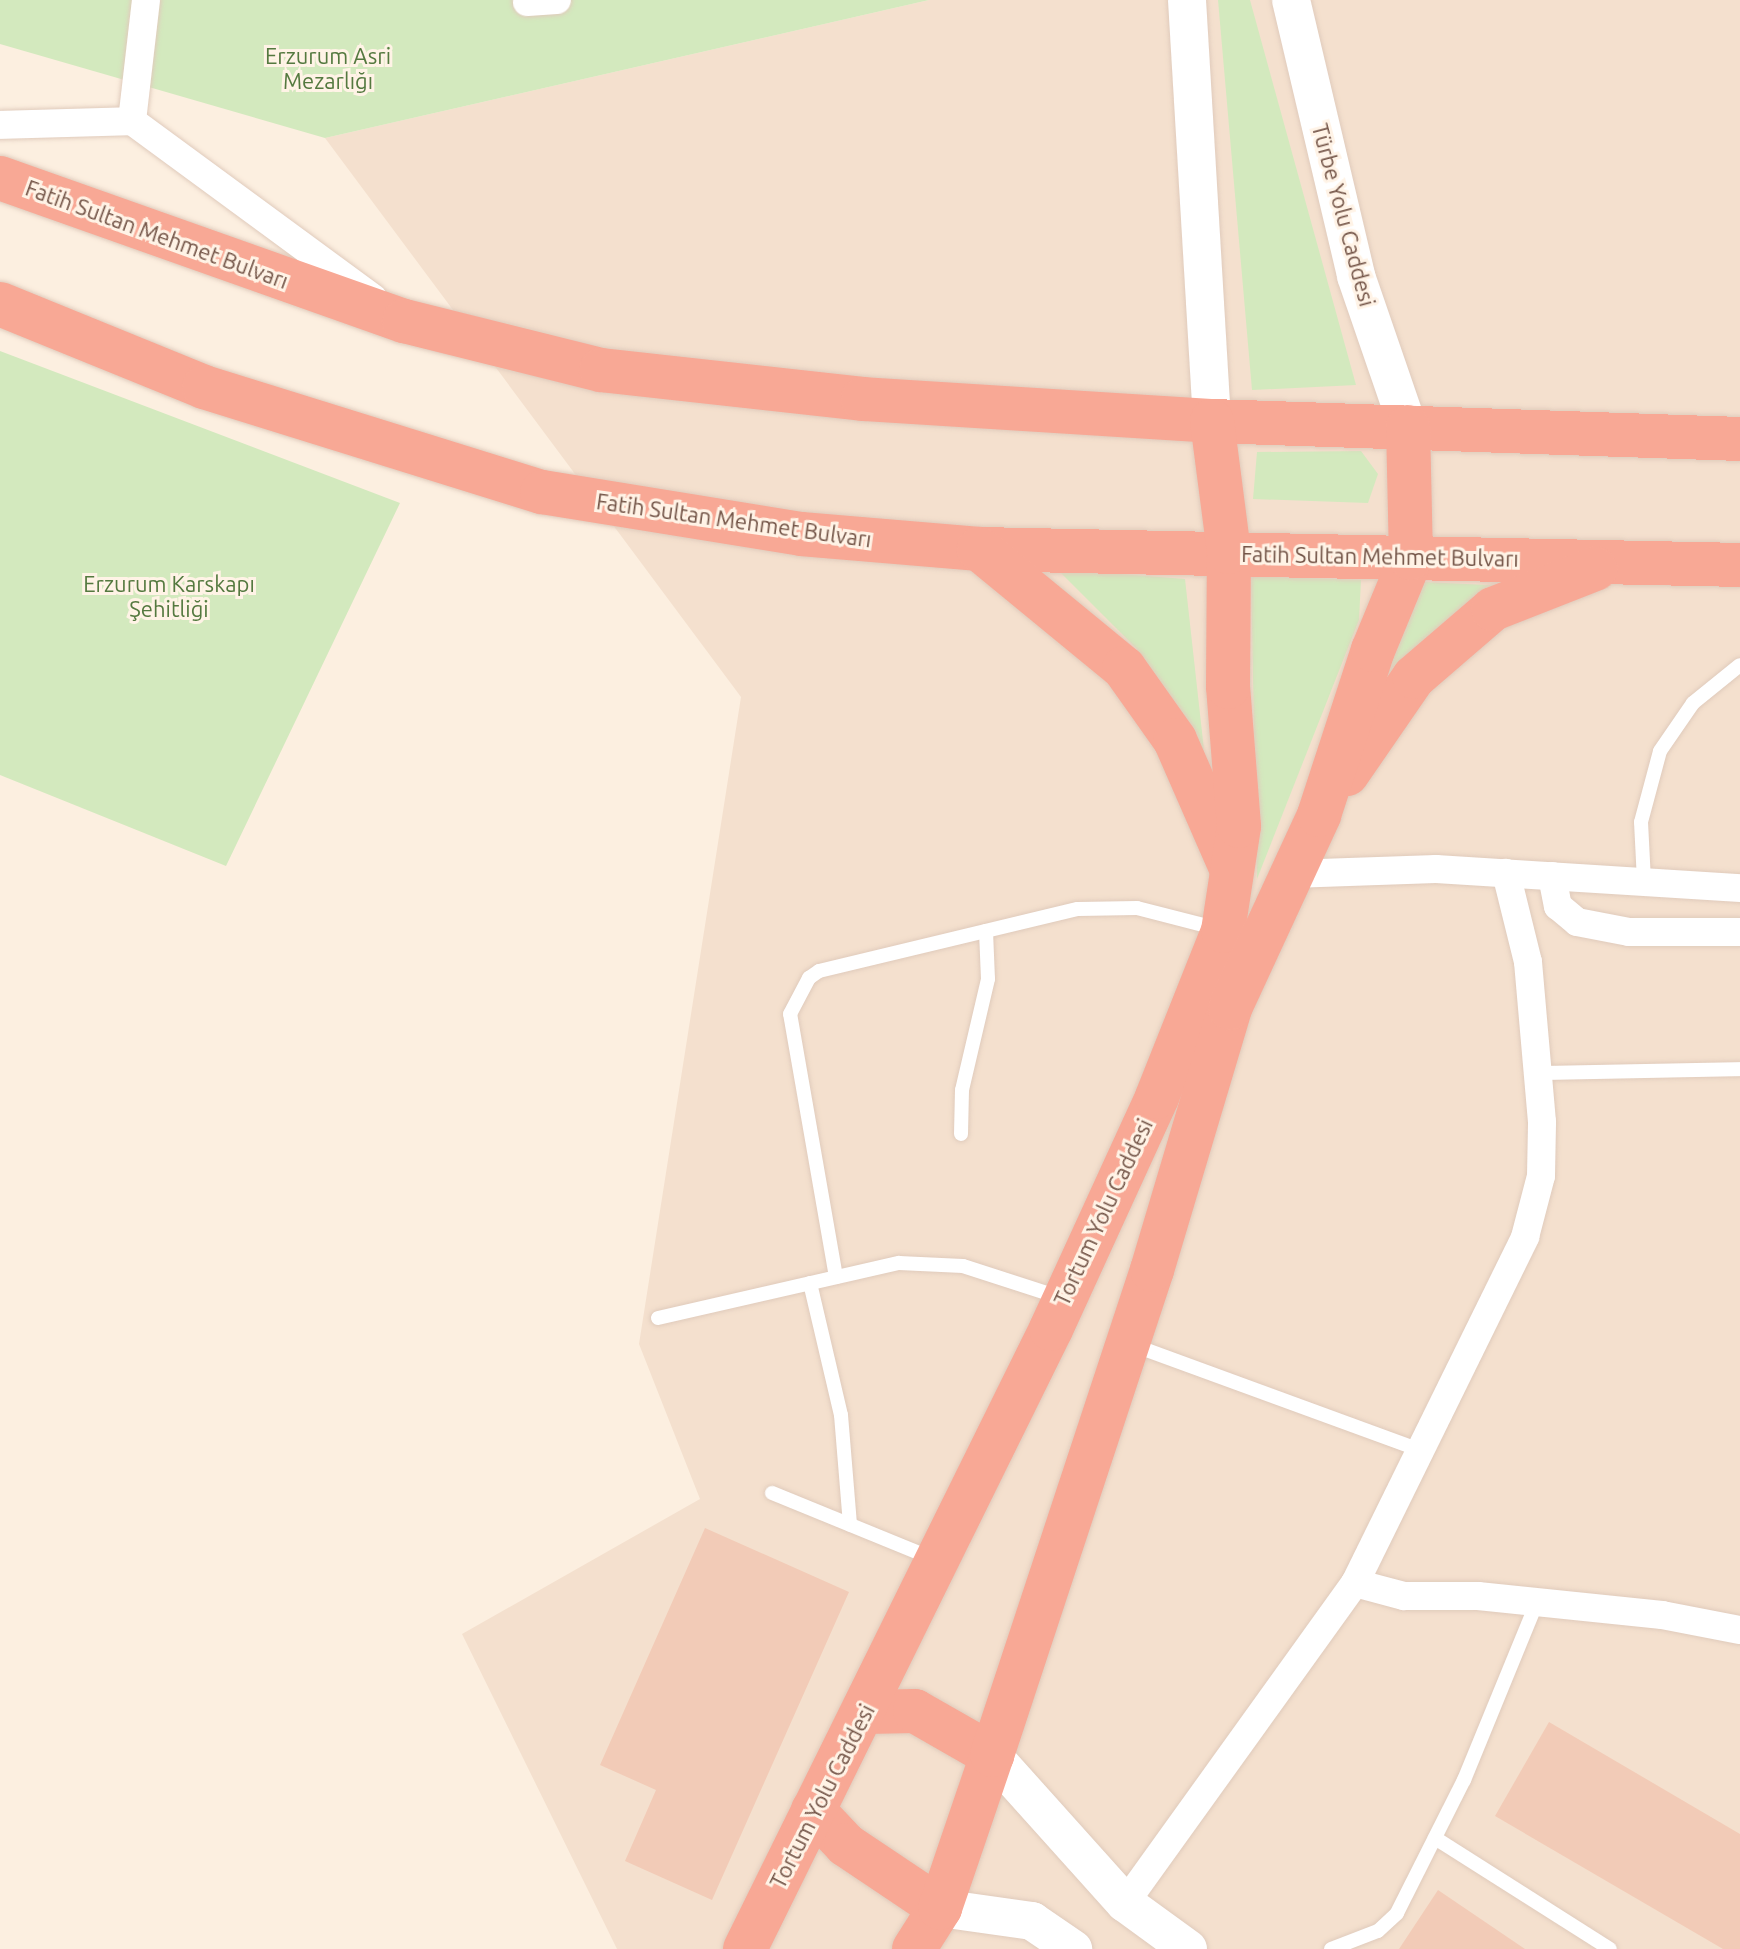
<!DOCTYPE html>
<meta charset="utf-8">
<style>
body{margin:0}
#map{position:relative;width:1740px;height:1949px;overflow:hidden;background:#fcefe0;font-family:Ubuntu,sans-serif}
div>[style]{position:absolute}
.residential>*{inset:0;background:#f4e0ce}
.green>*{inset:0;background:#d3e9be}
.building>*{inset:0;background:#f2cbb7}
.roads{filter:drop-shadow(0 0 2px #e0cbbc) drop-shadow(0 0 2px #e0cbbc)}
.lane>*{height:14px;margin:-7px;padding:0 7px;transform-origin:7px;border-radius:7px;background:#fff}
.street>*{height:28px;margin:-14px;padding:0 14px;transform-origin:14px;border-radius:14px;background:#fff}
.secondary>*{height:38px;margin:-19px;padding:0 19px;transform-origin:19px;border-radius:19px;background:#fff}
.highway>*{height:44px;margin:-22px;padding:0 22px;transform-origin:22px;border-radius:22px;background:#f8a895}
span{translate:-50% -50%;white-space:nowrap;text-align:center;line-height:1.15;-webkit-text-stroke:6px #fff3e6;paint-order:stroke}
.park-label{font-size:22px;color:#54793f}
.street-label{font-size:22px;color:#735447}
</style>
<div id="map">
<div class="residential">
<i style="clip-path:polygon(929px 0,1740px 0,1740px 1949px,617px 1949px,462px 1634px,700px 1499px,639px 1344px,741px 697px,325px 138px)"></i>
</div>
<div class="green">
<i style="clip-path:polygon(0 0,929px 0,325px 138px,0 44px)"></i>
<i style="clip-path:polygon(1218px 0,1250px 0,1356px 385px,1252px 390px)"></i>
<i style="clip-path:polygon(0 351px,400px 503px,226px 866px,0 775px)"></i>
<i style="clip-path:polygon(1361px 451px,1378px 474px,1368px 503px,1253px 499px,1257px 452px)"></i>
<i style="clip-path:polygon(1057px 569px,1185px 579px,1204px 750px,1136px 648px)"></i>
<i style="clip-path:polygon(1251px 576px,1361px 580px,1359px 620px,1257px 879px)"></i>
<i style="clip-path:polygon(1424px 582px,1509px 586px,1363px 723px)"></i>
</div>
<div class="building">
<i style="clip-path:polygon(705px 1528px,849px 1592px,712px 1900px,625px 1861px,656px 1790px,600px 1765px)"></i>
<i style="clip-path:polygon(1549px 1722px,1740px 1834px,1740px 1949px,1723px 1949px,1495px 1816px)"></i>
<i style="clip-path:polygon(1438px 1890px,1525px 1949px,1399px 1949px)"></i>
</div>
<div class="roads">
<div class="lane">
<i style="left:1644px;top:881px;width:59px;rotate:-92.9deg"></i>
<i style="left:1641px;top:822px;width:73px;rotate:-75deg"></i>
<i style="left:1660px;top:751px;width:58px;rotate:-55.5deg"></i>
<i style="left:1693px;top:703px;width:60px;rotate:-39deg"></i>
<i style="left:1538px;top:1073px;width:202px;rotate:-1.1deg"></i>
<i style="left:961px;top:1134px;width:44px;rotate:-88.7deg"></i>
<i style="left:962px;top:1090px;width:114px;rotate:-76.8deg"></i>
<i style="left:988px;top:979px;width:48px;rotate:-92.4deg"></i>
<i style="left:836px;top:1277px;width:267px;rotate:-99.9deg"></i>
<i style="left:790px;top:1014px;width:41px;rotate:-62.2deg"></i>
<i style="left:809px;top:978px;width:12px;rotate:-35deg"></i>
<i style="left:819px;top:971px;width:266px;rotate:-13.5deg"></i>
<i style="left:1078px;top:909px;width:59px;rotate:-1deg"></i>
<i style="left:1137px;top:908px;width:85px;rotate:14.4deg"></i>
<i style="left:810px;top:1283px;width:136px;rotate:76.8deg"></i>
<i style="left:841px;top:1415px;width:110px;rotate:85.3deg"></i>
<i style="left:658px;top:1318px;width:247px;rotate:-12.9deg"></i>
<i style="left:899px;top:1263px;width:64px;rotate:2.7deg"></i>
<i style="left:963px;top:1266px;width:104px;rotate:17.9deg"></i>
<i style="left:1133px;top:1345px;width:308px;rotate:20.1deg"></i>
<i style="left:772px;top:1493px;width:175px;rotate:22.2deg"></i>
<i style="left:1435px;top:1838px;width:207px;rotate:32.4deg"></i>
<i style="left:1331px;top:1949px;width:50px;rotate:-21deg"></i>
<i style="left:1378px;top:1931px;width:26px;rotate:-43deg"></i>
<i style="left:1397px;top:1913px;width:149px;rotate:-63.3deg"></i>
<i style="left:1464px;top:1780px;width:192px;rotate:-67.7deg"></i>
</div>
<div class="street">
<i style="left:527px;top:2px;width:30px;rotate:-4deg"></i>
<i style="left:132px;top:121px;width:299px;rotate:36.3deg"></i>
<i style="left:0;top:125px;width:132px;rotate:-1.7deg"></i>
<i style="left:132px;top:121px;width:122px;rotate:-83.4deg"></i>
<i style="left:1291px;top:874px;width:145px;rotate:-2deg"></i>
<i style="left:1436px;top:869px;width:305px;rotate:3.6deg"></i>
<i style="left:1552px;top:876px;width:31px;rotate:79deg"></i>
<i style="left:1558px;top:906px;width:25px;rotate:40deg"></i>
<i style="left:1577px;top:922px;width:53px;rotate:10.9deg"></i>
<i style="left:1629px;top:932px;width:111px"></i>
<i style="left:1355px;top:1583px;width:51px;rotate:14.9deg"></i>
<i style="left:1404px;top:1596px;width:74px"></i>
<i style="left:1478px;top:1596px;width:185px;rotate:5.9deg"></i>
<i style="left:1662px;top:1615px;width:79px;rotate:10.9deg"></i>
<i style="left:1125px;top:1903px;width:394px;rotate:-54.3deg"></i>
<i style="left:1355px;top:1583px;width:386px;rotate:-63.8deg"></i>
<i style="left:1525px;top:1237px;width:63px;rotate:-75.3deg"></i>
<i style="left:1541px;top:1176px;width:54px;rotate:-88.9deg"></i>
<i style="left:1542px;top:1122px;width:161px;rotate:-95deg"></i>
<i style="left:1528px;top:962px;width:92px;rotate:-103.9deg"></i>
</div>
<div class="secondary">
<i style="left:1187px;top:0;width:422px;rotate:86.6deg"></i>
<i style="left:1291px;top:0;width:284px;rotate:76.7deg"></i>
<i style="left:1356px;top:276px;width:160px;rotate:71deg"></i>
<i style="left:992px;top:1755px;width:199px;rotate:48.1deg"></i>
<i style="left:1125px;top:1903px;width:78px;rotate:36.1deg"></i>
<i style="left:940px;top:1908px;width:93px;rotate:8deg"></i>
<i style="left:1032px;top:1921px;width:50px;rotate:34.3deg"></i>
</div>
<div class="highway">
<i style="left:0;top:178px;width:429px;rotate:19.5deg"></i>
<i style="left:404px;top:321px;width:203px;rotate:14deg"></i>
<i style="left:601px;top:370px;width:264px;rotate:6.3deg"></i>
<i style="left:863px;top:399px;width:350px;rotate:3.6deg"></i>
<i style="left:1212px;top:421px;width:528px;rotate:1.95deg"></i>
<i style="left:0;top:304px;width:220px;rotate:22.1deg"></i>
<i style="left:204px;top:387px;width:354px;rotate:17.3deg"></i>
<i style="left:542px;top:492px;width:262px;rotate:9.2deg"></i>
<i style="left:801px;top:534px;width:179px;rotate:4.8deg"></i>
<i style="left:979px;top:549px;width:761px;rotate:1.2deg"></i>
<i style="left:979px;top:549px;width:188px;rotate:39.4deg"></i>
<i style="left:1124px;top:668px;width:88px;rotate:54.7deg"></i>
<i style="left:1175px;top:740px;width:137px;rotate:66.4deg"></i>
<i style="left:1347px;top:774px;width:118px;rotate:-55.4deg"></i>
<i style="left:1414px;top:677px;width:104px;rotate:-40.7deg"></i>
<i style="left:1493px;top:609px;width:110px;rotate:-21.4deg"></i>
<i style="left:865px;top:1712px;width:50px;rotate:-1.1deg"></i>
<i style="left:915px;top:1711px;width:89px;rotate:29.7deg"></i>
<i style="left:813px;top:1810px;width:48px;rotate:46.7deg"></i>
<i style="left:846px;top:1845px;width:113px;rotate:33.8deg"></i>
<i style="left:745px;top:1949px;width:691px;rotate:-63.73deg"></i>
<i style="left:1051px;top:1329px;width:255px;rotate:-65.4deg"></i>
<i style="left:1157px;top:1097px;width:179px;rotate:-68.3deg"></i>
<i style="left:1223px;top:931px;width:106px;rotate:-81.3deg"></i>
<i style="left:1239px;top:826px;width:139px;rotate:-94.5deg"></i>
<i style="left:1228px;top:687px;width:135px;rotate:-89.6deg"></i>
<i style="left:1229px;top:552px;width:132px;rotate:-97.4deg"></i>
<i style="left:914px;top:1949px;width:49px;rotate:-57.6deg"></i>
<i style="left:940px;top:1908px;width:162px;rotate:-71.2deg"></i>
<i style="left:992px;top:1755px;width:511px;rotate:-71.74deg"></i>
<i style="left:1152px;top:1270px;width:273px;rotate:-73.4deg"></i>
<i style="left:1230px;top:1008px;width:213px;rotate:-65.2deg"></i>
<i style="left:1319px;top:815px;width:174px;rotate:-71.9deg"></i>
<i style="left:1373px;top:650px;width:100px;rotate:-67.6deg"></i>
<i style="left:1411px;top:558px;width:131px;rotate:-91.3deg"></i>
</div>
</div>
<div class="park-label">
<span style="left:328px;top:68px">Erzurum Asri<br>Mezarlığı</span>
<span style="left:169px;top:596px">Erzurum Karskapı<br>Şehitliği</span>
</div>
<div class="street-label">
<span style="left:1344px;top:215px;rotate:75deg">Türbe Yolu Caddesi</span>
<span style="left:157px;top:234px;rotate:20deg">Fatih Sultan Mehmet Bulvarı</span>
<span style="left:734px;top:520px;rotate:8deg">Fatih Sultan Mehmet Bulvarı</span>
<span style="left:1380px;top:556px;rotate:1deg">Fatih Sultan Mehmet Bulvarı</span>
<span style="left:1103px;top:1212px;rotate:-65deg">Tortum Yolu Caddesi</span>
<span style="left:822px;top:1796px;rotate:-63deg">Tortum Yolu Caddesi</span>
</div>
</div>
